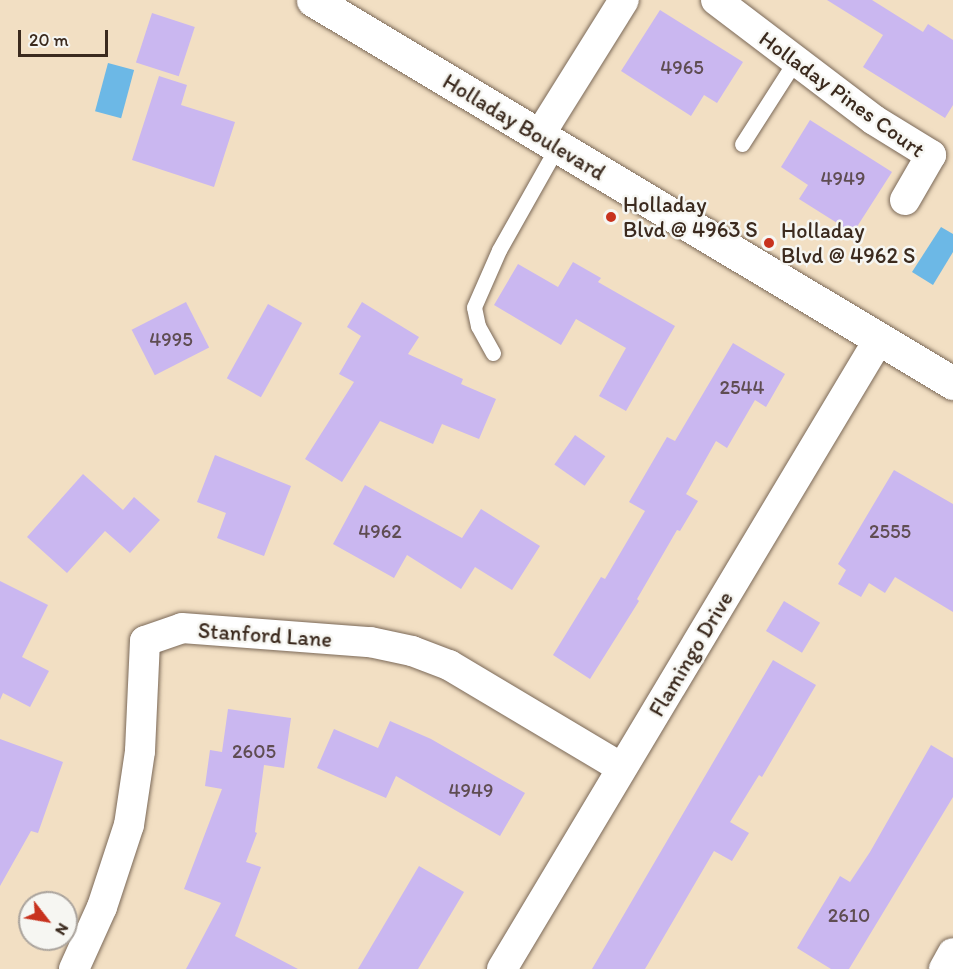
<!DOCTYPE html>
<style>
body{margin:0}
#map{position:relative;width:953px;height:969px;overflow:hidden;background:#f2dfc3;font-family:Itim,sans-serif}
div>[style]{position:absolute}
.water>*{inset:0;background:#6cb8e6;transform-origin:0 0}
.building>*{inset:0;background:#cab7f0;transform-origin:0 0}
.roads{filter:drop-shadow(0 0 2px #7b6958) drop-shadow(0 0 2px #7b6958)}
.service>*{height:15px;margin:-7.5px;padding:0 7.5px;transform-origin:7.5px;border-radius:7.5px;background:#fff}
.minor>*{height:30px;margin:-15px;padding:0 15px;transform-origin:15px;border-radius:15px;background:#fff}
.secondary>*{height:33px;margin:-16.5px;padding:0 16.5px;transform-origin:16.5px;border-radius:16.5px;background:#fff}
.dots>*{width:16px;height:16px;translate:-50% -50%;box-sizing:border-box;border:3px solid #f6f6f2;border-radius:50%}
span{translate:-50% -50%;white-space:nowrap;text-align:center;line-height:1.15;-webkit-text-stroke:5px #f6f6f2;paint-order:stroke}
.number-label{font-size:20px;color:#5f4d52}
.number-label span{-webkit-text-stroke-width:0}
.street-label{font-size:22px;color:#3b2a1e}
.poi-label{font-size:22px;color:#3b2a1e}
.left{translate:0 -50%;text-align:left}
.north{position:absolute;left:18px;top:891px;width:60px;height:60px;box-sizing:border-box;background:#f6f6f2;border:2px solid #aba49d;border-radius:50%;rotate:121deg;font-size:16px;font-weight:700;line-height:24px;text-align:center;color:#3b2a1e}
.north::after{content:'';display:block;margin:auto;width:21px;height:27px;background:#c8321e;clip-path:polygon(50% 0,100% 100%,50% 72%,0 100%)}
.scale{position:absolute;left:18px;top:30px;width:90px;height:27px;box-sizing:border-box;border:3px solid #3b2a1e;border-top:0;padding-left:8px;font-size:18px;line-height:21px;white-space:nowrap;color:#3b2a1e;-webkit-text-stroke:4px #f6f6f2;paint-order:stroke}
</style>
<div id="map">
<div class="water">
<i style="left:108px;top:63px;width:27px;height:50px;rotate:15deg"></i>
<i style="clip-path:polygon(941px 227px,953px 234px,953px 252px,933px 285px,912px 272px)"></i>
</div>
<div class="building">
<i style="clip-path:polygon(827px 0,872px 0,923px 32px,928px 24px,953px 40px,953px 105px,945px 118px,863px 67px,883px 35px)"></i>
<i style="clip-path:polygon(660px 10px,743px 62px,717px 103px,704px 95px,691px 116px,621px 71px)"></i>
<i style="left:152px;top:13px;width:45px;height:52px;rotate:18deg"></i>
<i style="clip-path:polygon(159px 76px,187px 85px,181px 105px,235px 122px,214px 187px,132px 160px)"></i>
<i style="clip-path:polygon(810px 120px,892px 172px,853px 233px,799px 199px,808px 185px,781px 167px)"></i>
<i style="clip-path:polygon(573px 262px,601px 278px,598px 282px,675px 326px,626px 411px,599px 396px,626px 348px,576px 319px,561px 345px,494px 305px,518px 264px,558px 287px)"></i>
<i style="left:186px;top:302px;width:51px;height:61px;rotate:63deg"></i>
<i style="clip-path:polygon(362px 302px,419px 337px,408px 354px,463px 379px,461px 384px,496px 399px,479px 439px,442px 424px,433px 444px,380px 421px,342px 482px,305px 459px,354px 382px,339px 374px,361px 336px,347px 327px)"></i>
<i style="left:268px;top:304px;width:39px;height:85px;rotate:29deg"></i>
<i style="clip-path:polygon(733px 343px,785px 374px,766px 407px,755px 400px,727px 448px,716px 441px,686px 494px,698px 501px,680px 531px,677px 530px,637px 599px,639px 601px,590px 679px,553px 655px,601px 577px,605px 579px,645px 511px,629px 502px,667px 437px,675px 441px)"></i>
<i style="left:575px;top:435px;width:37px;height:36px;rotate:35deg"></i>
<i style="clip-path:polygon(215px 455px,291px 486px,264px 556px,217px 538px,226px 513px,197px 502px)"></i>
<i style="clip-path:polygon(894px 470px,953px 504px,953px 612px,895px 577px,885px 593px,869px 583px,861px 597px,838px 584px,846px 570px,838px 564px)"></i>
<i style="clip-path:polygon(83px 474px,123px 510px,134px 497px,160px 520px,130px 553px,105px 531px,67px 573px,27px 537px)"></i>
<i style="clip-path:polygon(365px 485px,462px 538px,481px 509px,540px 546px,512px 590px,475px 567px,461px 589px,407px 555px,394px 578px,333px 544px)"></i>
<i style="clip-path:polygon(0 581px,48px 605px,22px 657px,49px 671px,30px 707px,3px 693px,0 700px)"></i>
<i style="left:784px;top:601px;width:42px;height:35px;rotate:31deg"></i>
<i style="clip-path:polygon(773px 660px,816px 685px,762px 777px,759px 775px,730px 822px,749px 833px,732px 861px,714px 851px,645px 969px,592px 969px)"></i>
<i style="clip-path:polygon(228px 709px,291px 718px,284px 768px,264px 765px,255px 832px,257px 833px,246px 862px,261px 867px,235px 936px,298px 969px,186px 969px,221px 903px,184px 889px,222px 789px,205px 786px,210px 750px,222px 752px)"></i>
<i style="clip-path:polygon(390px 721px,431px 739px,525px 793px,500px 836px,396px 776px,386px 798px,317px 768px,334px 729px,378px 748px)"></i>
<i style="clip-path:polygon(0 739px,63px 762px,38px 833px,31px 831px,0 886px)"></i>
<i style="clip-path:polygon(931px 745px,953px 758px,953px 797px,849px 969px,831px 969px,797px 948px,840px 876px,850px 882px,870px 852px)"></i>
<i style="clip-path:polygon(419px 866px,464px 892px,418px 969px,358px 969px)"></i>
</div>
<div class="roads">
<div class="service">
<i style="left:742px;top:144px;width:98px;rotate:-57.4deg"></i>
<i style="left:493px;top:353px;width:31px;rotate:-119deg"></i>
<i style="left:478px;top:326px;width:19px;rotate:-102deg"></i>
<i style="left:474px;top:307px;width:62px;rotate:-66.3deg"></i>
<i style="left:499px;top:250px;width:118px;rotate:-60.6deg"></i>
</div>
<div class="minor">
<i style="left:716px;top:0;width:198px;rotate:37.2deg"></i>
<i style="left:874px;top:120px;width:67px;rotate:31.6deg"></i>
<i style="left:931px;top:155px;width:52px;rotate:120deg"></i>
<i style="left:539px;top:136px;width:160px;rotate:-58deg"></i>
<i style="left:74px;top:969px;width:68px;rotate:-65.7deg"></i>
<i style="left:102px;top:907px;width:86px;rotate:-71.8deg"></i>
<i style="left:129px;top:825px;width:75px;rotate:-81.5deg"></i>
<i style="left:140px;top:751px;width:110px;rotate:-87.4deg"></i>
<i style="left:145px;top:641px;width:39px;rotate:-19deg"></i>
<i style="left:182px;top:628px;width:189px;rotate:4.3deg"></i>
<i style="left:370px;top:642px;width:43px;rotate:12.1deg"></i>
<i style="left:412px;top:651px;width:40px;rotate:21deg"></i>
<i style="left:449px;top:665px;width:201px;rotate:30.8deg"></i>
<i style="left:502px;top:969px;width:734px;rotate:-59.1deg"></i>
<i style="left:944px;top:969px;width:18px;rotate:-61deg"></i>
</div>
<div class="secondary">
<i style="left:313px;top:0;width:746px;rotate:30.9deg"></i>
</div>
</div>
<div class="dots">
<i style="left:611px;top:217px;background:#c8321e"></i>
<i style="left:769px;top:243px;background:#c8321e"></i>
</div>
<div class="number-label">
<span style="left:682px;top:67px">4965</span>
<span style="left:843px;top:178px">4949</span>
<span style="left:171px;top:339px">4995</span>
<span style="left:742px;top:387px">2544</span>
<span style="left:380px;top:531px">4962</span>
<span style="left:890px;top:531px">2555</span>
<span style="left:254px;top:751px">2605</span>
<span style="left:471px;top:790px">4949</span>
<span style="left:849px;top:915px">2610</span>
</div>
<div class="street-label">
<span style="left:842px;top:94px;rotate:36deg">Holladay Pines Court</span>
<span style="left:524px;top:127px;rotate:31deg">Holladay Boulevard</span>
<span style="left:265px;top:635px;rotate:4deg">Stanford Lane</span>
<span style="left:691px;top:654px;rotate:-59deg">Flamingo Drive</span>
</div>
<div class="poi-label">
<span class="left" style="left:623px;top:217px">Holladay<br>Blvd @ 4963 S</span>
<span class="left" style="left:781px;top:243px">Holladay<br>Blvd @ 4962 S</span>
</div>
<div class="north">N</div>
<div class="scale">20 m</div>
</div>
